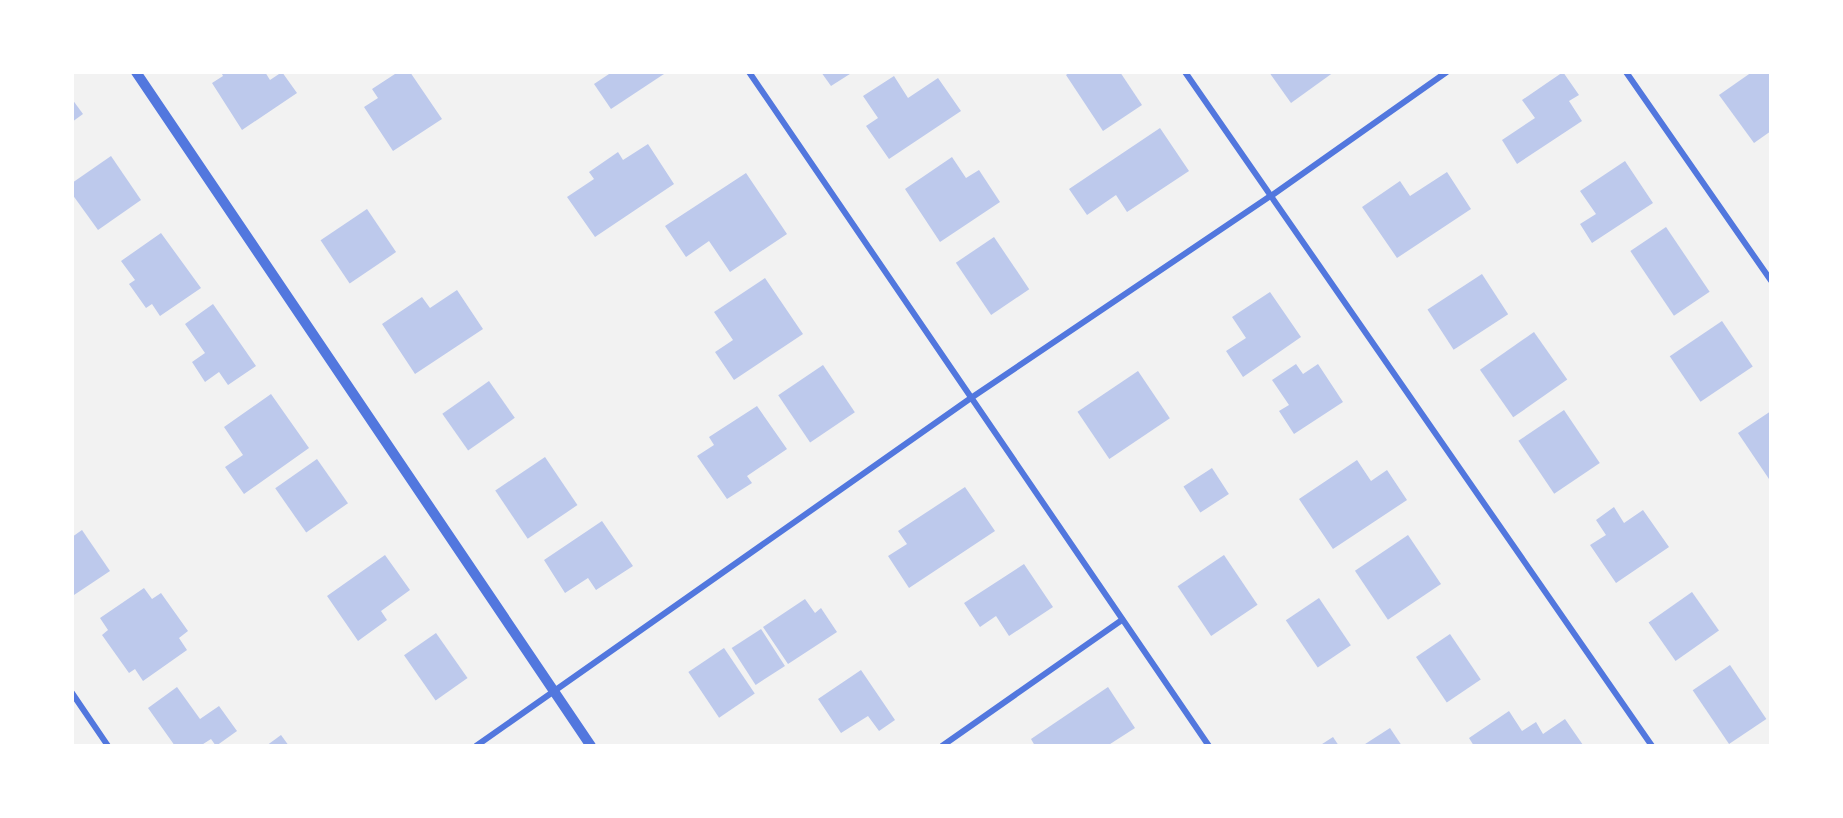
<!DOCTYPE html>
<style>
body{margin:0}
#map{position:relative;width:1843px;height:818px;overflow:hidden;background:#f2f2f2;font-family:"Exo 2",sans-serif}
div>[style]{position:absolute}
.building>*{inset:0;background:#bdc9ec;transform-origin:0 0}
.minor>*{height:6px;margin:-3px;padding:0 3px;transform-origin:3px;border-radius:3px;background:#5277de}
.tertiary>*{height:10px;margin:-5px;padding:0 5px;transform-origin:5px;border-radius:5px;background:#5277de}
span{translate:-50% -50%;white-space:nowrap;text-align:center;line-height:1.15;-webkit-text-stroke:5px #fff;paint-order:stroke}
.frame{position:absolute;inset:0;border:74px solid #fff;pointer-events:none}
</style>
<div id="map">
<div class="building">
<i style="clip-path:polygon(221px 72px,265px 72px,270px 80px,282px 72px,297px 93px,242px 130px,212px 83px,223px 76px)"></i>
<i style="clip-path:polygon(398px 72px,410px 72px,442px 119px,393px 151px,364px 107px,378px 98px,372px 89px)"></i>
<i style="clip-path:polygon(612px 72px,667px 72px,611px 109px,594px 84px)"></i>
<i style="clip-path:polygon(821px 72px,853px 72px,831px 86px)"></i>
<i style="clip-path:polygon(1070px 72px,1120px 72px,1142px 105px,1103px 131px,1066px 75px)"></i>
<i style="clip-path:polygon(1269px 72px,1334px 72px,1291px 103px)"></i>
<i style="clip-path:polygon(1563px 72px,1579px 95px,1569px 101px,1582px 121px,1517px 164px,1502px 140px,1535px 118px,1522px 100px)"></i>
<i style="clip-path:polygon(1752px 72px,1771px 72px,1771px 131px,1754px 143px,1719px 95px)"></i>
<i style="clip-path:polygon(894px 76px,908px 98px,938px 78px,961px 111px,889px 159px,866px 126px,878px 118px,863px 96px)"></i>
<i style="clip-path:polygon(72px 99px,83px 114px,72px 122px)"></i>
<i style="clip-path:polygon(1160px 128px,1189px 171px,1127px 212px,1116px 195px,1087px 215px,1069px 189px)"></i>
<i style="clip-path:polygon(648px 144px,674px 184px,595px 237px,567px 197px,594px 179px,589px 172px,618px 152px,623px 160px)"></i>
<i style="clip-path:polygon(111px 156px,141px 200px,98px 230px,72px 194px,72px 183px)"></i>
<i style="clip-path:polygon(952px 157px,966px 178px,979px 170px,1000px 202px,940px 242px,905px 189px)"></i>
<i style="clip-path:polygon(1625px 161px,1653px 203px,1592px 243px,1580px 224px,1596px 214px,1580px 191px)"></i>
<i style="clip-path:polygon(1447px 172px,1471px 209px,1397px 258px,1362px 207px,1400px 181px,1410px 196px)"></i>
<i style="clip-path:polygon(746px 173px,787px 234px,730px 272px,709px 241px,686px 257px,665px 226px)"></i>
<i style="left:367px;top:209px;width:52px;height:56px;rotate:56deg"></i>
<i style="left:1666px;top:227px;width:78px;height:43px;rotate:56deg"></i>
<i style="clip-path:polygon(161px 233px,201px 288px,160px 316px,152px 304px,146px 308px,129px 284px,135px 280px,121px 261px)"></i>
<i style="left:994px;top:237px;width:63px;height:46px;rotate:56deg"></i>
<i style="left:1482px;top:274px;width:48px;height:65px;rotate:57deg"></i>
<i style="clip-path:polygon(765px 278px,803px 334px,734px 380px,715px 352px,733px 340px,714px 312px)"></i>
<i style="clip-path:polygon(457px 290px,483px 329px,415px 374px,382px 324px,422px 297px,430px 308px)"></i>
<i style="clip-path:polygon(1270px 292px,1301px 337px,1243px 377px,1226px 351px,1246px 338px,1232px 317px)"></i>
<i style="clip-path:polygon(213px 304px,256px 366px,228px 385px,219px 372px,205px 382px,192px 362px,205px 353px,185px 324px)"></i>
<i style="left:1722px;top:321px;width:55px;height:63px;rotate:56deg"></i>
<i style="left:1534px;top:332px;width:58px;height:66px;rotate:55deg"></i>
<i style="clip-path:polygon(1296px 364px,1303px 374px,1318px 364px,1343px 402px,1294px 434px,1279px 411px,1289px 405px,1272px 380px)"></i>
<i style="left:823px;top:365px;width:57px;height:54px;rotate:56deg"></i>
<i style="left:1138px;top:371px;width:57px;height:73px;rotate:56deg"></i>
<i style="left:489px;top:381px;width:45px;height:57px;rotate:55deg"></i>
<i style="clip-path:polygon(271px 394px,309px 448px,244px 494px,225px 467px,243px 455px,224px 427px)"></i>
<i style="clip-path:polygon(757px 406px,787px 449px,747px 476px,752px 483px,727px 499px,697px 456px,714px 445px,709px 437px)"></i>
<i style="left:1564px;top:410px;width:64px;height:55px;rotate:56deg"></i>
<i style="clip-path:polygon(1771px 411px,1771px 477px,1769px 479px,1738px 433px)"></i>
<i style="left:545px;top:457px;width:58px;height:60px;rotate:56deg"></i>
<i style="left:317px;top:459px;width:54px;height:51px;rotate:55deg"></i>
<i style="clip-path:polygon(1357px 460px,1371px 481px,1387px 470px,1407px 500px,1333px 549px,1299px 499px)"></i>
<i style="left:1212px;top:468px;width:31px;height:34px;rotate:57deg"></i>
<i style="clip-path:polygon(965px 487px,995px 531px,909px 588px,888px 556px,907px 544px,898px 531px)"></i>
<i style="clip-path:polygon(1614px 507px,1624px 523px,1643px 510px,1669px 547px,1616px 583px,1590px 545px,1606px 535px,1596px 520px)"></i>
<i style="clip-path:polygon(602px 521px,633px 566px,596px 590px,588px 578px,565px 593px,544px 560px)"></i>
<i style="clip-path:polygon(82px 530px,110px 571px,74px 595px,72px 537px)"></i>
<i style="left:1408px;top:535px;width:59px;height:64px;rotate:56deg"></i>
<i style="clip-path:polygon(385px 555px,410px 590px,381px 611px,387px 620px,358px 641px,327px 596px)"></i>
<i style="left:1224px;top:555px;width:60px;height:56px;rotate:56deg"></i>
<i style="clip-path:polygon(1024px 564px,1053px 607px,1009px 636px,996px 616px,980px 627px,964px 603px)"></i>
<i style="clip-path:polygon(144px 588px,152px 599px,161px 593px,188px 631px,179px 638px,187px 650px,143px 681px,135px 669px,129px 673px,102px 635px,108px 630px,100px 618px)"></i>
<i style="left:1692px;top:592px;width:47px;height:53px;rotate:55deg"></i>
<i style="left:1319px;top:598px;width:57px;height:40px;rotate:56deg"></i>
<i style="clip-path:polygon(805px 599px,815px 613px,821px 608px,837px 632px,788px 664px,763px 627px)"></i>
<i style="left:761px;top:629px;width:44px;height:35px;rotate:57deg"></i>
<i style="left:436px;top:633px;width:55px;height:39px;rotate:55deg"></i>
<i style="left:1450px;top:634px;width:55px;height:41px;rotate:56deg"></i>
<i style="left:724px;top:648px;width:55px;height:43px;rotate:56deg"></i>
<i style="left:1730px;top:665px;width:65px;height:45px;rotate:56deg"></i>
<i style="clip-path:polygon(861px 670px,895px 720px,879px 731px,868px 716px,841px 733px,818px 699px)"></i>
<i style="clip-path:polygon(177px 687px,200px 719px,219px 706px,237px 731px,216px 746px,211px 739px,200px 746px,175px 746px,148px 708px)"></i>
<i style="clip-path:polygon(1108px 687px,1135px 728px,1107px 746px,1035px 746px,1031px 739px)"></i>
<i style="clip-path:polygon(1509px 711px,1522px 731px,1536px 722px,1543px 734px,1565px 719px,1583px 745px,1474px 746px,1469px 738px)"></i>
<i style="clip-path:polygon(1390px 728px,1402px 746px,1362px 746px)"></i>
<i style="clip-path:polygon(281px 735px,289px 746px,266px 746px)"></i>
<i style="clip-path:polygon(1333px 737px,1339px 746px,1319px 746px)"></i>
</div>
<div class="minor">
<i style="left:749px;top:72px;width:816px;rotate:55.69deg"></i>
<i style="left:1185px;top:72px;width:820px;rotate:55.28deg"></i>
<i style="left:1626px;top:72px;width:254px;rotate:55.2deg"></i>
<i style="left:72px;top:693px;width:64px;rotate:55.8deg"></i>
<i style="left:476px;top:746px;width:605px;rotate:-35.11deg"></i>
<i style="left:971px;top:398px;width:362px;rotate:-34deg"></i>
<i style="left:1271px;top:196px;width:215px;rotate:-35.2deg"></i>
<i style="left:942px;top:746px;width:220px;rotate:-35deg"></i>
</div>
<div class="tertiary">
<i style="left:136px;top:72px;width:813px;rotate:55.98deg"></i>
</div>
<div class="frame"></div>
</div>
